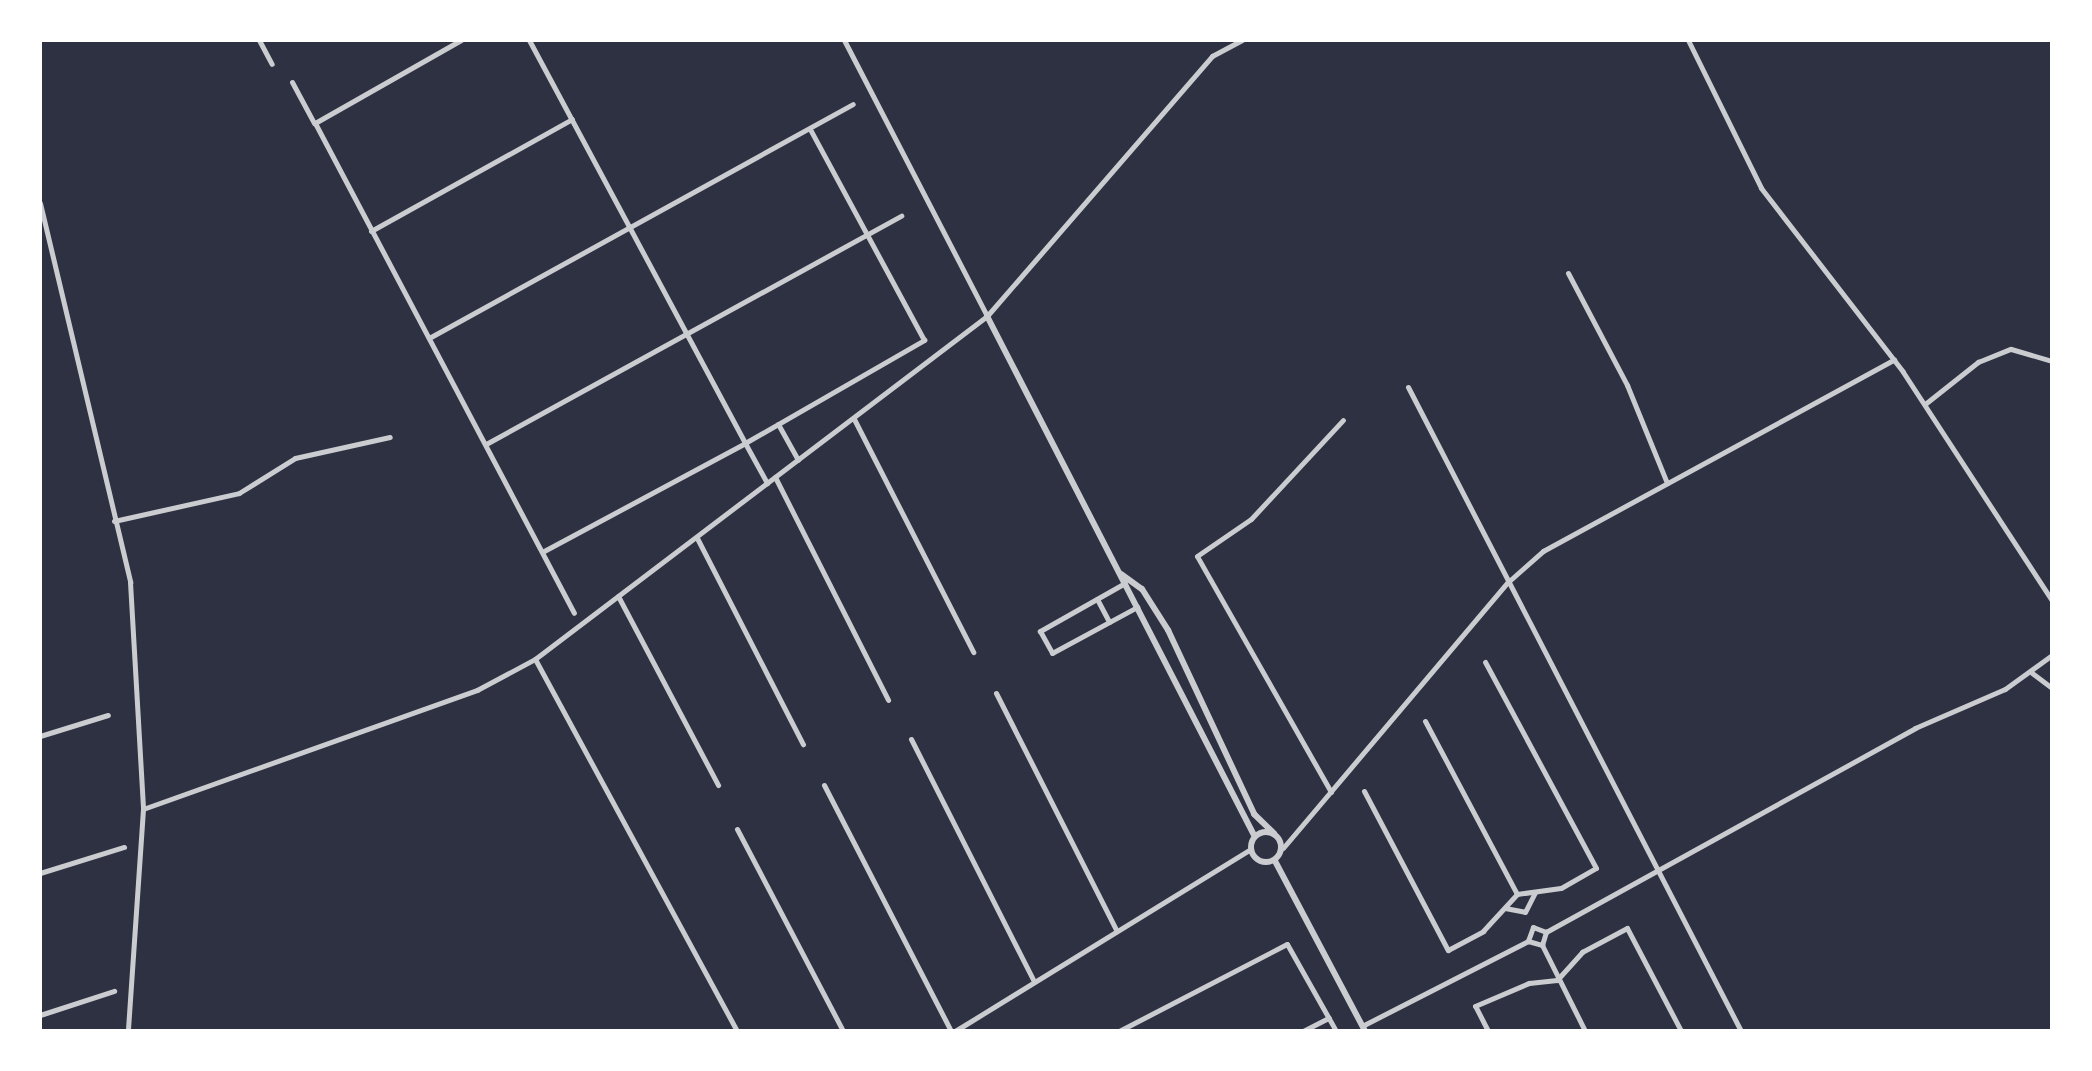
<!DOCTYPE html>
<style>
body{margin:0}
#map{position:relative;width:2092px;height:1071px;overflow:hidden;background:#2d3142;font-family:Merriweather,serif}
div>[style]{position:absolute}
.minor>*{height:5px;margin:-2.5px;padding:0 2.5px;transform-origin:2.5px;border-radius:2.5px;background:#caccd0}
.tertiary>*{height:6px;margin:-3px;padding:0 3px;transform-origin:3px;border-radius:3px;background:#caccd0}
.tertiary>.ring{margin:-3px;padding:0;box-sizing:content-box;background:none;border:6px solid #caccd0;border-radius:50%}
span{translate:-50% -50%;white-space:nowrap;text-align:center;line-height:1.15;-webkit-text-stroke:10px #fff;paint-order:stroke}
.frame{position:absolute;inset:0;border:42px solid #fff;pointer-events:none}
</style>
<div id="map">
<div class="minor">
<i style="left:259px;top:40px;width:27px;rotate:62deg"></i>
<i style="left:461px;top:40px;width:168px;rotate:150.4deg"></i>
<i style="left:315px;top:123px;width:554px;rotate:62.14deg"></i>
<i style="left:529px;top:40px;width:457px;rotate:61.8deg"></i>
<i style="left:745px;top:443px;width:207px;rotate:-29.9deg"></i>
<i style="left:924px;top:340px;width:238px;rotate:-118.4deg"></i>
<i style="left:844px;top:40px;width:311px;rotate:62.6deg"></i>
<i style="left:1688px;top:40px;width:165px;rotate:63.7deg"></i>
<i style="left:1761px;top:188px;width:232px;rotate:52.3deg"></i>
<i style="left:1903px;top:372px;width:273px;rotate:56.9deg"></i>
<i style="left:292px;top:82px;width:47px;rotate:61.8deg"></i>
<i style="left:40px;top:203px;width:390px;rotate:76.6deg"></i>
<i style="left:130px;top:582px;width:227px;rotate:86.7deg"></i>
<i style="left:143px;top:809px;width:223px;rotate:93.9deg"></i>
<i style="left:371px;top:231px;width:230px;rotate:-29.1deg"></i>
<i style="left:1568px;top:273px;width:127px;rotate:62.2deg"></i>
<i style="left:1627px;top:385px;width:106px;rotate:67.8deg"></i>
<i style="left:429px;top:338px;width:484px;rotate:-28.9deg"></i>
<i style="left:1408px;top:387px;width:725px;rotate:62.66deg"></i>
<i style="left:1925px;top:404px;width:68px;rotate:-38.4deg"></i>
<i style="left:1978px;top:362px;width:35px;rotate:-22deg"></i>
<i style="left:2011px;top:349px;width:43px;rotate:16.3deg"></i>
<i style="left:854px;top:419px;width:262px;rotate:62.9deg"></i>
<i style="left:778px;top:424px;width:41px;rotate:60.9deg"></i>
<i style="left:486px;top:444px;width:474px;rotate:-28.8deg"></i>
<i style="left:775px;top:477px;width:250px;rotate:63.1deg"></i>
<i style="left:114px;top:521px;width:128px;rotate:-12.6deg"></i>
<i style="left:239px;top:493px;width:66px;rotate:-32deg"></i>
<i style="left:295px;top:458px;width:97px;rotate:-12.5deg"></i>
<i style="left:697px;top:538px;width:232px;rotate:62.8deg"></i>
<i style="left:544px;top:551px;width:228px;rotate:-28.2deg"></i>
<i style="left:745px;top:443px;width:46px;rotate:61.2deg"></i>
<i style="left:1125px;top:583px;width:98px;rotate:150.5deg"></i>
<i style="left:1040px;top:631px;width:25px;rotate:61deg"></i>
<i style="left:1052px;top:653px;width:97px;rotate:-28.4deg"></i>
<i style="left:618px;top:596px;width:214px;rotate:62.1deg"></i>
<i style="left:1097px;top:599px;width:26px;rotate:62deg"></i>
<i style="left:535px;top:659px;width:423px;rotate:61.5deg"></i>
<i style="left:2032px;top:673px;width:25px;rotate:37deg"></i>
<i style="left:996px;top:693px;width:267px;rotate:63.1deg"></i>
<i style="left:1425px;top:721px;width:196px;rotate:62deg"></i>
<i style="left:40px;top:736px;width:71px;rotate:-17.2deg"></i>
<i style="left:911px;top:739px;width:271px;rotate:63.1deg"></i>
<i style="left:824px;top:785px;width:277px;rotate:62.7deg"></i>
<i style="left:1364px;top:791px;width:180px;rotate:62.2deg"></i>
<i style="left:1448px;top:950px;width:40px;rotate:-28deg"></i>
<i style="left:1483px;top:931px;width:50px;rotate:-47.4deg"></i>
<i style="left:1517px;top:894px;width:44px;rotate:-7.8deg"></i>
<i style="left:1561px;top:888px;width:40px;rotate:-29.7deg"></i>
<i style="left:1596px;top:868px;width:234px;rotate:-118.3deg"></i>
<i style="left:1331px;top:792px;width:271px;rotate:-119.6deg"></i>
<i style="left:1197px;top:556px;width:65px;rotate:-34.4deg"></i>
<i style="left:1251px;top:519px;width:135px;rotate:-47.1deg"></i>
<i style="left:143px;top:809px;width:355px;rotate:-19.6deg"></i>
<i style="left:477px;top:690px;width:66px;rotate:-28.1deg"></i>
<i style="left:535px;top:659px;width:567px;rotate:-37.19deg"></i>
<i style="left:987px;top:316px;width:344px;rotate:-49.1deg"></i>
<i style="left:1212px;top:56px;width:34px;rotate:-28deg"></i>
<i style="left:737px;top:829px;width:228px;rotate:62.3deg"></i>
<i style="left:1283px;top:848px;width:348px;rotate:-49.8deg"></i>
<i style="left:1508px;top:582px;width:47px;rotate:-41.5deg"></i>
<i style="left:1543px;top:551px;width:400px;rotate:-28.6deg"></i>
<i style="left:40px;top:873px;width:88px;rotate:-17.2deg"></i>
<i style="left:1505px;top:908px;width:20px;rotate:11deg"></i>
<i style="left:1525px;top:912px;width:22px;rotate:-63deg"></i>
<i style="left:1546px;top:932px;width:422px;rotate:-28.9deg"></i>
<i style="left:1915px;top:728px;width:98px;rotate:-23.4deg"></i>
<i style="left:2005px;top:689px;width:58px;rotate:-35.9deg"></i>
<i style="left:1542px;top:945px;width:96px;rotate:63.4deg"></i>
<i style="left:40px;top:1015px;width:78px;rotate:-18deg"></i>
<i style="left:1362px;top:1026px;width:186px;rotate:-27.1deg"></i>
<i style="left:1528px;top:941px;width:15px;rotate:16deg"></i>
<i style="left:1542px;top:945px;width:14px;rotate:-73deg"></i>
<i style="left:1546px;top:932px;width:14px;rotate:-159deg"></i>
<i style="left:1533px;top:927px;width:15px;rotate:110deg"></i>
<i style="left:955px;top:1031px;width:347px;rotate:-31.6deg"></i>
<i style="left:1119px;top:1031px;width:189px;rotate:-27.4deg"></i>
<i style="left:1287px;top:944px;width:100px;rotate:60.6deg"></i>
<i style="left:1303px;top:1031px;width:29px;rotate:-27deg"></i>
<i style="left:1488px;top:1031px;width:28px;rotate:-117deg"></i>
<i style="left:1475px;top:1006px;width:59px;rotate:-23.1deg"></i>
<i style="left:1529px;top:983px;width:28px;rotate:-6deg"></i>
<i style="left:1557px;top:980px;width:38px;rotate:-48deg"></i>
<i style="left:1582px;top:952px;width:51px;rotate:-28.1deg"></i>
<i style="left:1627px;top:928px;width:116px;rotate:62.3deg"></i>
</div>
<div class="tertiary">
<i style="left:987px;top:316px;width:584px;rotate:62.78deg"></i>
<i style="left:1121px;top:574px;width:26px;rotate:36deg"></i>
<i style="left:1142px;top:589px;width:49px;rotate:57.6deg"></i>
<i style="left:1168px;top:630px;width:203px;rotate:64.9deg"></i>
<i style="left:1254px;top:814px;width:28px;rotate:44deg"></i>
<i class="ring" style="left:1251px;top:832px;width:24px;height:24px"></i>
<i style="left:1275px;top:861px;width:192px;rotate:62.1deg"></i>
</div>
<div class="frame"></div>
</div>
